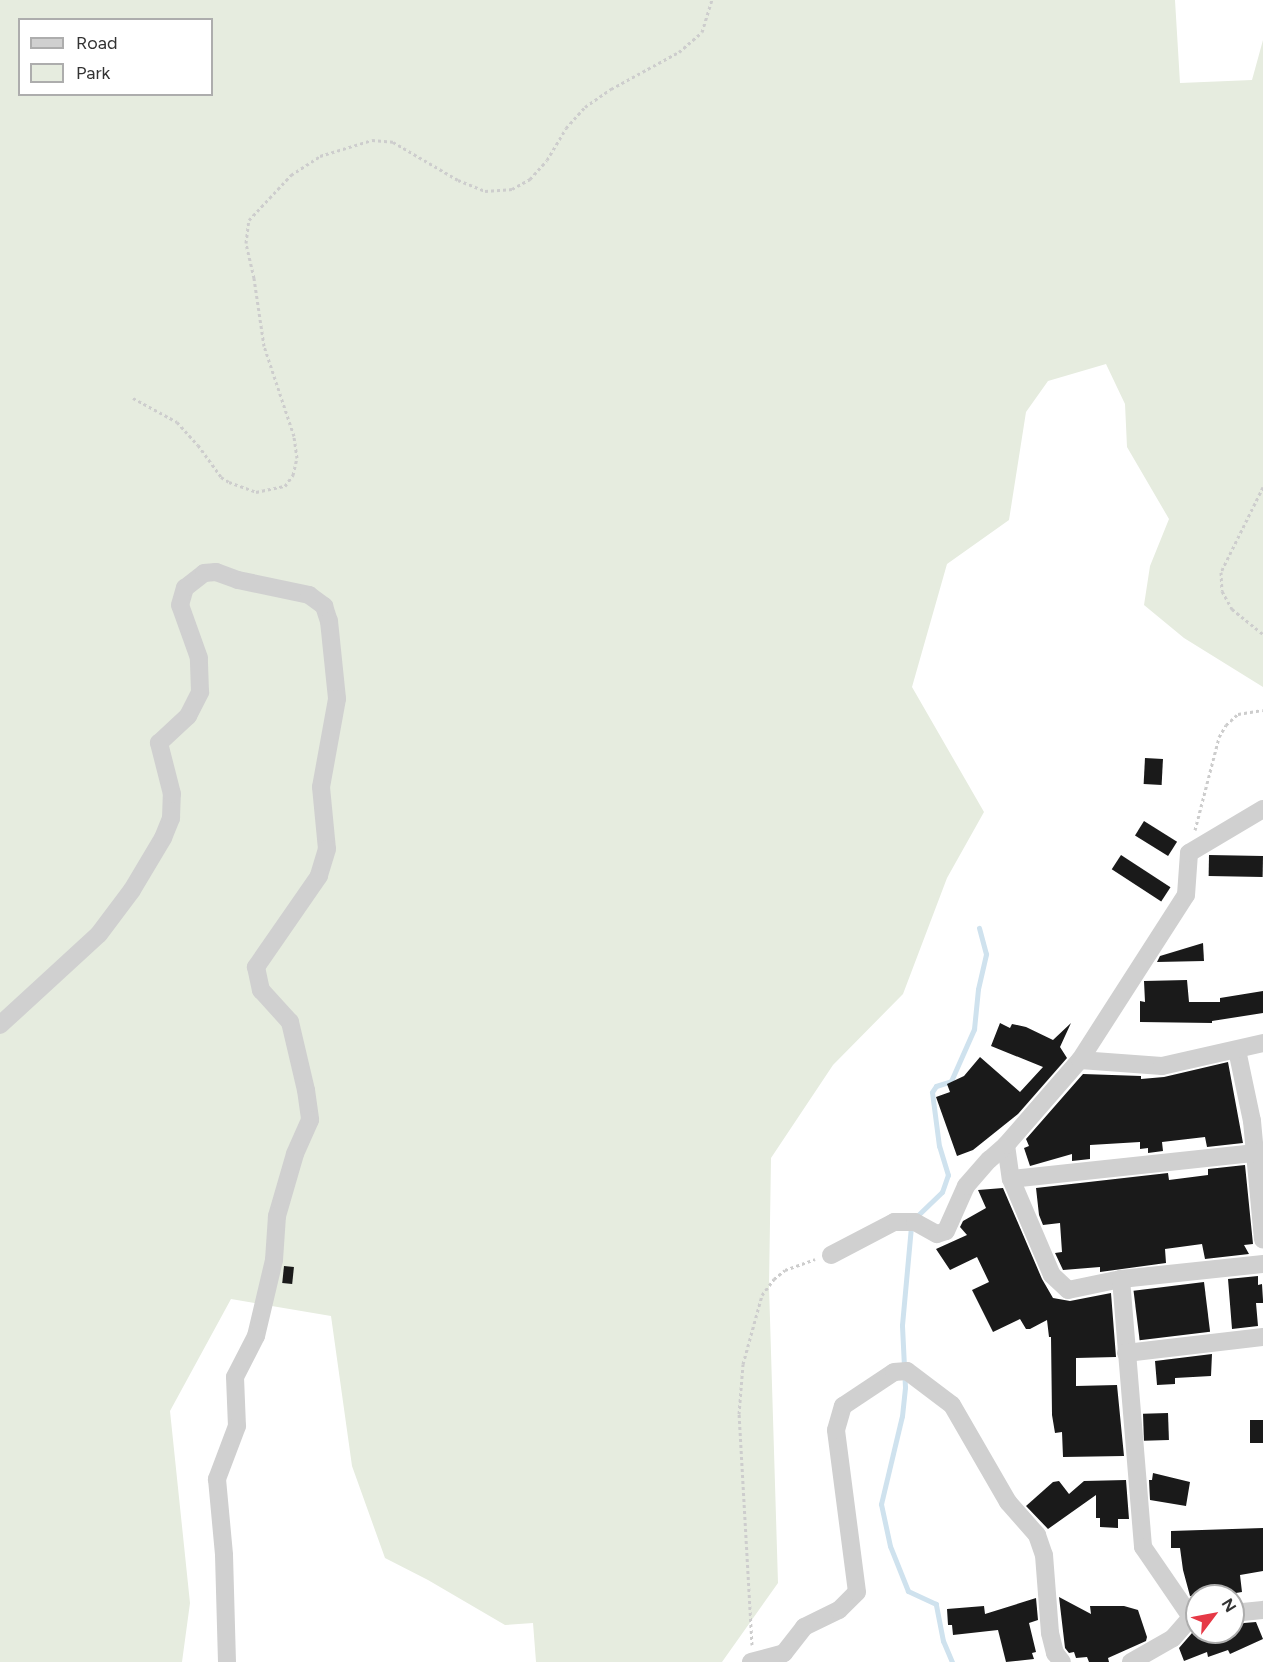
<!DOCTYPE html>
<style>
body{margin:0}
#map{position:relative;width:1263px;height:1662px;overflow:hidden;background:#fff;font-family:Figtree,sans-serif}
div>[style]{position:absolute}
.green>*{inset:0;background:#e6ecdf}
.stream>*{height:5px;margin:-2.5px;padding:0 2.5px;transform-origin:2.5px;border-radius:2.5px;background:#cfe2ee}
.building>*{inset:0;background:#1a1a1a;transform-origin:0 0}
.path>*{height:3px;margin-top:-1.5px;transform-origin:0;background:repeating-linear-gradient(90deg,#cdcdcd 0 3px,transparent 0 6px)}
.street>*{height:18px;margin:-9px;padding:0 9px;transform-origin:9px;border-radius:9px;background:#d0d0d0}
span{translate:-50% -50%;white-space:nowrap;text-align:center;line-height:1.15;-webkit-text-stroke:6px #fff;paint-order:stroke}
.legend{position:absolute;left:18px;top:18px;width:195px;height:78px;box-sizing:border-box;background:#fff;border:2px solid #adadad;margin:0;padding:8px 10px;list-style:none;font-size:18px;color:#333}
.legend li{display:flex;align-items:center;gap:12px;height:30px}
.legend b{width:30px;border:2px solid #adadad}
.north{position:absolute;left:1185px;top:1584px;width:60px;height:60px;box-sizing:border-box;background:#fff;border:2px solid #adadad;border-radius:50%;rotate:58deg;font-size:16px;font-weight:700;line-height:24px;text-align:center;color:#333}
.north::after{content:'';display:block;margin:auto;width:21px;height:27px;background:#e63946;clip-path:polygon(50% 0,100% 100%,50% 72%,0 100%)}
</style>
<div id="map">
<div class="green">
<i style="clip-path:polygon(evenodd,0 0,1175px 0,1180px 83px,1252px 80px,1263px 40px,1263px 687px,1184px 638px,1144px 605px,1150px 566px,1169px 519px,1127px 447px,1125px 404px,1106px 364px,1048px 381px,1026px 412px,1009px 520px,947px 564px,912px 687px,984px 812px,947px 878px,903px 994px,833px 1065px,771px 1158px,769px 1286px,778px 1583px,722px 1662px,536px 1662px,533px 1623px,505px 1625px,428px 1580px,385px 1558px,352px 1466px,331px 1316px,231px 1299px,170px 1411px,190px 1603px,182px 1662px,0 1662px,0 0,20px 20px,212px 20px,212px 94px,20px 94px,20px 20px)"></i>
</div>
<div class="stream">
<i style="left:952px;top:1662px;width:23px;rotate:-113deg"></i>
<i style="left:943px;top:1641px;width:38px;rotate:-101deg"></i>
<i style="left:936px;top:1604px;width:31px;rotate:-155deg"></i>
<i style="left:908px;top:1591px;width:48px;rotate:-111.8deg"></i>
<i style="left:890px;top:1546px;width:43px;rotate:-102.1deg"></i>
<i style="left:881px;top:1504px;width:90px;rotate:-76.6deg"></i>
<i style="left:902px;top:1416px;width:29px;rotate:-84deg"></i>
<i style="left:905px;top:1387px;width:62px;rotate:-92.8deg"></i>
<i style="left:902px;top:1325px;width:98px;rotate:-84.8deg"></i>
<i style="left:911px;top:1227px;width:11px;rotate:-63deg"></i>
<i style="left:916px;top:1217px;width:36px;rotate:-44deg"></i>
<i style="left:942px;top:1192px;width:18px;rotate:-71deg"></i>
<i style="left:948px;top:1175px;width:30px;rotate:-107deg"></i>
<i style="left:939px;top:1146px;width:54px;rotate:-97.4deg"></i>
<i style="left:932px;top:1092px;width:7px;rotate:-56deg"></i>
<i style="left:936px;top:1086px;width:16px;rotate:-18deg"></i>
<i style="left:951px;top:1081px;width:57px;rotate:-66.1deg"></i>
<i style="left:974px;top:1029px;width:40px;rotate:-84.3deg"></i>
<i style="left:978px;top:989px;width:36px;rotate:-77deg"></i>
<i style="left:986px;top:954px;width:27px;rotate:-105deg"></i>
</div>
<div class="building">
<i style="left:1145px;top:758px;width:18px;height:26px;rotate:3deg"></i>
<i style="left:1144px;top:821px;width:39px;height:17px;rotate:32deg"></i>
<i style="left:1121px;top:855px;width:59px;height:17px;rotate:33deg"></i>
<i style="left:1209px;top:855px;width:54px;height:21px;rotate:1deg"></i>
<i style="clip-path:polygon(1203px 943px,1204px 961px,1157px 962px,1160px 956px)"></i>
<i style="clip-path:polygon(1187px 980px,1189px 1002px,1220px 1002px,1220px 998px,1263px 991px,1263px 1013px,1212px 1021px,1212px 1023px,1140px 1022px,1140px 1001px,1145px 1002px,1144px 981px)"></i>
<i style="clip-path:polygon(1000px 1023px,1010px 1028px,1012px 1024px,1026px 1027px,1053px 1040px,1071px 1023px,1060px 1047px,1067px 1058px,1018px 1114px,973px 1150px,957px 1156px,936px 1097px,950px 1092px,947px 1084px,964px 1076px,980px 1057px,1020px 1092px,1043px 1067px,991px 1046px)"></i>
<i style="clip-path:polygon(1228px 1062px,1243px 1143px,1207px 1147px,1205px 1137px,1162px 1142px,1163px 1151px,1148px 1153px,1148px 1148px,1140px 1149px,1140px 1142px,1090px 1145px,1090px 1159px,1072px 1161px,1072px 1154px,1030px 1166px,1024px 1148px,1029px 1146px,1026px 1139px,1083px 1074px,1141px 1076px,1141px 1079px,1164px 1077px)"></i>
<i style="clip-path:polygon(1245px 1165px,1253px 1244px,1244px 1245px,1249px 1254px,1205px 1259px,1202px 1244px,1165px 1249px,1166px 1263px,1100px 1272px,1100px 1267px,1063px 1270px,1055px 1253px,1062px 1252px,1060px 1223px,1043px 1225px,1039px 1215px,1036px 1188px,1168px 1173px,1169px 1180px,1208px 1175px,1208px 1169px)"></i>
<i style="clip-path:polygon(1003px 1188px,1042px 1279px,1053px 1298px,1070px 1301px,1111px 1293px,1116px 1357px,1076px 1358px,1076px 1386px,1117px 1385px,1124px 1456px,1063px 1457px,1062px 1432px,1055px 1433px,1052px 1415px,1051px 1337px,1049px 1337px,1047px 1320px,1030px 1329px,1026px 1329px,1020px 1319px,993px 1332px,972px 1290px,989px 1282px,977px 1257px,950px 1270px,936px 1249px,967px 1235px,960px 1227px,963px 1221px,986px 1208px,978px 1190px)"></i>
<i style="left:284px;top:1266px;width:10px;height:17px;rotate:6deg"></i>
<i style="clip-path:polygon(1258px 1276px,1258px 1285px,1262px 1284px,1263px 1300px,1263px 1303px,1256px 1303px,1258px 1326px,1232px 1329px,1228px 1279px)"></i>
<i style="left:1204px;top:1282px;width:50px;height:71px;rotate:83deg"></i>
<i style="clip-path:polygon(1212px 1354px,1211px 1376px,1175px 1378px,1175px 1384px,1157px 1385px,1155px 1361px)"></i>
<i style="left:1168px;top:1413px;width:27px;height:25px;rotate:88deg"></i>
<i style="left:1250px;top:1420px;width:13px;height:23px"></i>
<i style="clip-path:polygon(1153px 1473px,1190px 1482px,1186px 1506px,1150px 1500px,1149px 1480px,1152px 1480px)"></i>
<i style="clip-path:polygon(1126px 1480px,1129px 1519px,1118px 1519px,1118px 1528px,1100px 1527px,1100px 1518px,1096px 1518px,1096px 1495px,1048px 1529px,1026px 1506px,1053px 1482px,1059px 1481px,1069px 1494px,1084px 1481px)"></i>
<i style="clip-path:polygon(1263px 1528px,1263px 1571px,1240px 1575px,1242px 1592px,1217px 1596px,1190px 1596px,1183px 1570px,1180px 1548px,1171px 1548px,1171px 1531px)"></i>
<i style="clip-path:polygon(1059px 1597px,1091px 1614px,1090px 1606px,1124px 1606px,1138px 1610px,1147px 1637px,1146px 1641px,1108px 1658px,1109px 1662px,1089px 1662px,1087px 1657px,1076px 1658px,1074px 1652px,1069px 1653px,1065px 1648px)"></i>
<i style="clip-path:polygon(1036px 1598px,1038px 1620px,1029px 1623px,1036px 1652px,1032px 1653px,1034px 1659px,1006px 1662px,998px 1630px,953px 1635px,952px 1625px,948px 1625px,947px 1609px,984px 1606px,985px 1614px)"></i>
<i style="clip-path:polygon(1256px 1622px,1263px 1639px,1230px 1654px,1228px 1650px,1208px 1657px,1207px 1652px,1184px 1661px,1179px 1648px,1192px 1633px,1207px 1632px,1212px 1638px,1225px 1632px,1233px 1632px,1233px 1628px,1244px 1623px)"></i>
</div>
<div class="path">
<i style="left:133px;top:398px;width:50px;rotate:28.6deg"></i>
<i style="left:177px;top:422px;width:31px;rotate:48deg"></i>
<i style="left:198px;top:445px;width:39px;rotate:54deg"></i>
<i style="left:221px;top:477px;width:9px;rotate:32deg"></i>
<i style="left:229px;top:482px;width:29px;rotate:20deg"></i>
<i style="left:256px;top:492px;width:30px;rotate:-12deg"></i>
<i style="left:285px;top:486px;width:14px;rotate:-54deg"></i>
<i style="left:293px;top:475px;width:17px;rotate:-77deg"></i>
<i style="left:297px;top:458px;width:22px;rotate:-98deg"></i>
<i style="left:294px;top:436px;width:95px;rotate:-108.4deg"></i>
<i style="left:264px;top:346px;width:69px;rotate:-98.4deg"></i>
<i style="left:254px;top:278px;width:36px;rotate:-103deg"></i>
<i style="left:246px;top:243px;width:23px;rotate:-83deg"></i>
<i style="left:249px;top:220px;width:62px;rotate:-47deg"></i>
<i style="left:291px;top:175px;width:35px;rotate:-33deg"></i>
<i style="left:320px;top:156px;width:54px;rotate:-17.1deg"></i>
<i style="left:372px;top:140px;width:21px;rotate:5deg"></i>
<i style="left:393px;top:142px;width:75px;rotate:30.3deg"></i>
<i style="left:458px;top:180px;width:29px;rotate:22deg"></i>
<i style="left:485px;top:191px;width:27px;rotate:-4deg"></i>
<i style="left:512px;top:189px;width:21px;rotate:-29deg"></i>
<i style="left:530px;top:179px;width:25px;rotate:-48deg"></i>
<i style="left:547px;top:160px;width:37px;rotate:-59deg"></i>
<i style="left:566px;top:128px;width:28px;rotate:-48deg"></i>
<i style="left:585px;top:107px;width:32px;rotate:-35deg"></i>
<i style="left:611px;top:89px;width:77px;rotate:-28.6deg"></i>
<i style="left:679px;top:52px;width:30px;rotate:-41deg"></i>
<i style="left:702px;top:32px;width:34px;rotate:-73deg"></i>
<i style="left:1263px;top:487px;width:95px;rotate:116.3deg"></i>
<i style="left:1221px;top:572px;width:19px;rotate:87deg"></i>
<i style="left:1222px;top:591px;width:21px;rotate:61deg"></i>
<i style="left:1232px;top:609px;width:40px;rotate:39deg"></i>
<i style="left:1195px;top:830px;width:96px;rotate:-75.5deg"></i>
<i style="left:1219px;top:737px;width:14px;rotate:-60deg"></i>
<i style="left:1226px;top:725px;width:16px;rotate:-43deg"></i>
<i style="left:1238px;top:714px;width:25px;rotate:-9deg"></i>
<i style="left:752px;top:1645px;width:231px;rotate:-93.2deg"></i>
<i style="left:739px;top:1414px;width:50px;rotate:-85.4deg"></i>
<i style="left:743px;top:1364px;width:72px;rotate:-74.6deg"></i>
<i style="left:762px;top:1295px;width:20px;rotate:-53deg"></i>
<i style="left:774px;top:1279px;width:14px;rotate:-39deg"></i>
<i style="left:785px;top:1270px;width:32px;rotate:-20deg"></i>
</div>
<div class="street">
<i style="left:0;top:1025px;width:134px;rotate:-42.6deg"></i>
<i style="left:99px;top:934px;width:55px;rotate:-53.1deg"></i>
<i style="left:132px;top:890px;width:61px;rotate:-59.2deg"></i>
<i style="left:163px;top:838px;width:22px;rotate:-68deg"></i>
<i style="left:171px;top:818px;width:24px;rotate:-88deg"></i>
<i style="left:172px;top:794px;width:53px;rotate:-104.3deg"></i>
<i style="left:159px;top:743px;width:40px;rotate:-43deg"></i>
<i style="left:188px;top:716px;width:27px;rotate:-63deg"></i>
<i style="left:200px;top:692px;width:34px;rotate:-92deg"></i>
<i style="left:199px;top:658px;width:56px;rotate:-109.7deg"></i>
<i style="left:180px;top:605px;width:18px;rotate:-74deg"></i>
<i style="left:185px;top:588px;width:24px;rotate:-38deg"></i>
<i style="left:204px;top:573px;width:12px;rotate:-5deg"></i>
<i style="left:216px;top:572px;width:23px;rotate:20deg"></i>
<i style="left:238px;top:580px;width:73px;rotate:11.9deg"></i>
<i style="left:309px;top:595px;width:19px;rotate:36deg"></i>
<i style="left:324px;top:606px;width:16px;rotate:72deg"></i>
<i style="left:329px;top:621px;width:78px;rotate:84.1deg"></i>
<i style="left:337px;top:699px;width:89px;rotate:100.3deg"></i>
<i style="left:321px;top:787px;width:62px;rotate:84.5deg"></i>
<i style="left:327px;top:849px;width:28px;rotate:107deg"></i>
<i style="left:319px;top:876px;width:111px;rotate:124.7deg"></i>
<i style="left:256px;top:967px;width:24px;rotate:78deg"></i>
<i style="left:261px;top:990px;width:43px;rotate:47.8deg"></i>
<i style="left:290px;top:1022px;width:70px;rotate:76.8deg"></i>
<i style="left:306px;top:1090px;width:30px;rotate:82deg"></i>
<i style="left:310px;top:1120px;width:37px;rotate:114deg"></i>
<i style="left:295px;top:1154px;width:65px;rotate:106.2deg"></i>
<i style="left:277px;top:1216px;width:44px;rotate:93.9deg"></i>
<i style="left:274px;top:1260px;width:78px;rotate:103.3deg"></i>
<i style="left:256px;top:1336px;width:46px;rotate:117.1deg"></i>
<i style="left:235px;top:1377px;width:49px;rotate:87.7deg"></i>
<i style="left:237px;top:1426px;width:57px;rotate:110.7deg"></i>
<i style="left:217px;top:1479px;width:76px;rotate:84.7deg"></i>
<i style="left:224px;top:1555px;width:107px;rotate:88.4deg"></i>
<i style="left:1237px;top:1050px;width:73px;rotate:78.1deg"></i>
<i style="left:1252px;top:1121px;width:119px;rotate:84.7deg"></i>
<i style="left:1080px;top:1060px;width:82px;rotate:4.2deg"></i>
<i style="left:1162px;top:1066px;width:104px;rotate:-12.8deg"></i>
<i style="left:1006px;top:1145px;width:34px;rotate:82deg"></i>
<i style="left:1011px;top:1179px;width:104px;rotate:66.9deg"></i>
<i style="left:1052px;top:1275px;width:22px;rotate:43deg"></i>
<i style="left:1068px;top:1290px;width:54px;rotate:-11.7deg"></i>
<i style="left:1121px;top:1279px;width:143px;rotate:-6deg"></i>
<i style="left:1011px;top:1179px;width:253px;rotate:-6.1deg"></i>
<i style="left:831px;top:1255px;width:71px;rotate:-27.6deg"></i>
<i style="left:894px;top:1222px;width:21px"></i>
<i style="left:915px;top:1222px;width:25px;rotate:29deg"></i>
<i style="left:937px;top:1234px;width:9px;rotate:-18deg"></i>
<i style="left:946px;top:1231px;width:49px;rotate:-66deg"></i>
<i style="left:966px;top:1186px;width:35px;rotate:-49deg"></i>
<i style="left:989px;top:1160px;width:23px;rotate:-41deg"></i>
<i style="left:1006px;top:1145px;width:113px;rotate:-49deg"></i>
<i style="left:1080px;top:1060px;width:196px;rotate:-57.3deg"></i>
<i style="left:1186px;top:895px;width:42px;rotate:-85.9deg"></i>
<i style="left:1189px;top:853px;width:86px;rotate:-30.7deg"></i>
<i style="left:1121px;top:1279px;width:269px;rotate:85.3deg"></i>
<i style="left:1143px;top:1547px;width:85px;rotate:55.6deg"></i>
<i style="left:1126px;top:1353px;width:138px;rotate:-6.7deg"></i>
<i style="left:1233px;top:1613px;width:30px;rotate:-6deg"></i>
<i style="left:751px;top:1662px;width:34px;rotate:-15deg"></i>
<i style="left:784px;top:1653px;width:33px;rotate:-52deg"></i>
<i style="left:804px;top:1627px;width:39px;rotate:-26deg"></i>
<i style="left:839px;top:1610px;width:25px;rotate:-45deg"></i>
<i style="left:857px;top:1592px;width:163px;rotate:-97.4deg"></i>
<i style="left:836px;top:1430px;width:25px;rotate:-74deg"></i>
<i style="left:843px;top:1406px;width:61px;rotate:-33.7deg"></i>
<i style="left:894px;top:1372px;width:13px;rotate:-4deg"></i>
<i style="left:907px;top:1371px;width:56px;rotate:37.1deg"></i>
<i style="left:952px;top:1405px;width:112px;rotate:60deg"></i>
<i style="left:1008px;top:1502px;width:44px;rotate:48.7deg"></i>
<i style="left:1037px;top:1535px;width:21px;rotate:71deg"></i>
<i style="left:1044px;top:1555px;width:78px;rotate:85.6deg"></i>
<i style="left:1050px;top:1633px;width:21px;rotate:76deg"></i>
<i style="left:1055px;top:1653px;width:11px;rotate:52deg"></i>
<i style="left:1131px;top:1662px;width:48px;rotate:-29.7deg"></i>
<i style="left:1173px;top:1638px;width:28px;rotate:-49deg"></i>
<i style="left:1191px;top:1617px;width:6px"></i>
</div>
<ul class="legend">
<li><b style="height:8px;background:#d0d0d0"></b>Road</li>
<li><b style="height:16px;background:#e6ecdf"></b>Park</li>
</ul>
<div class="north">N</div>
</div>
